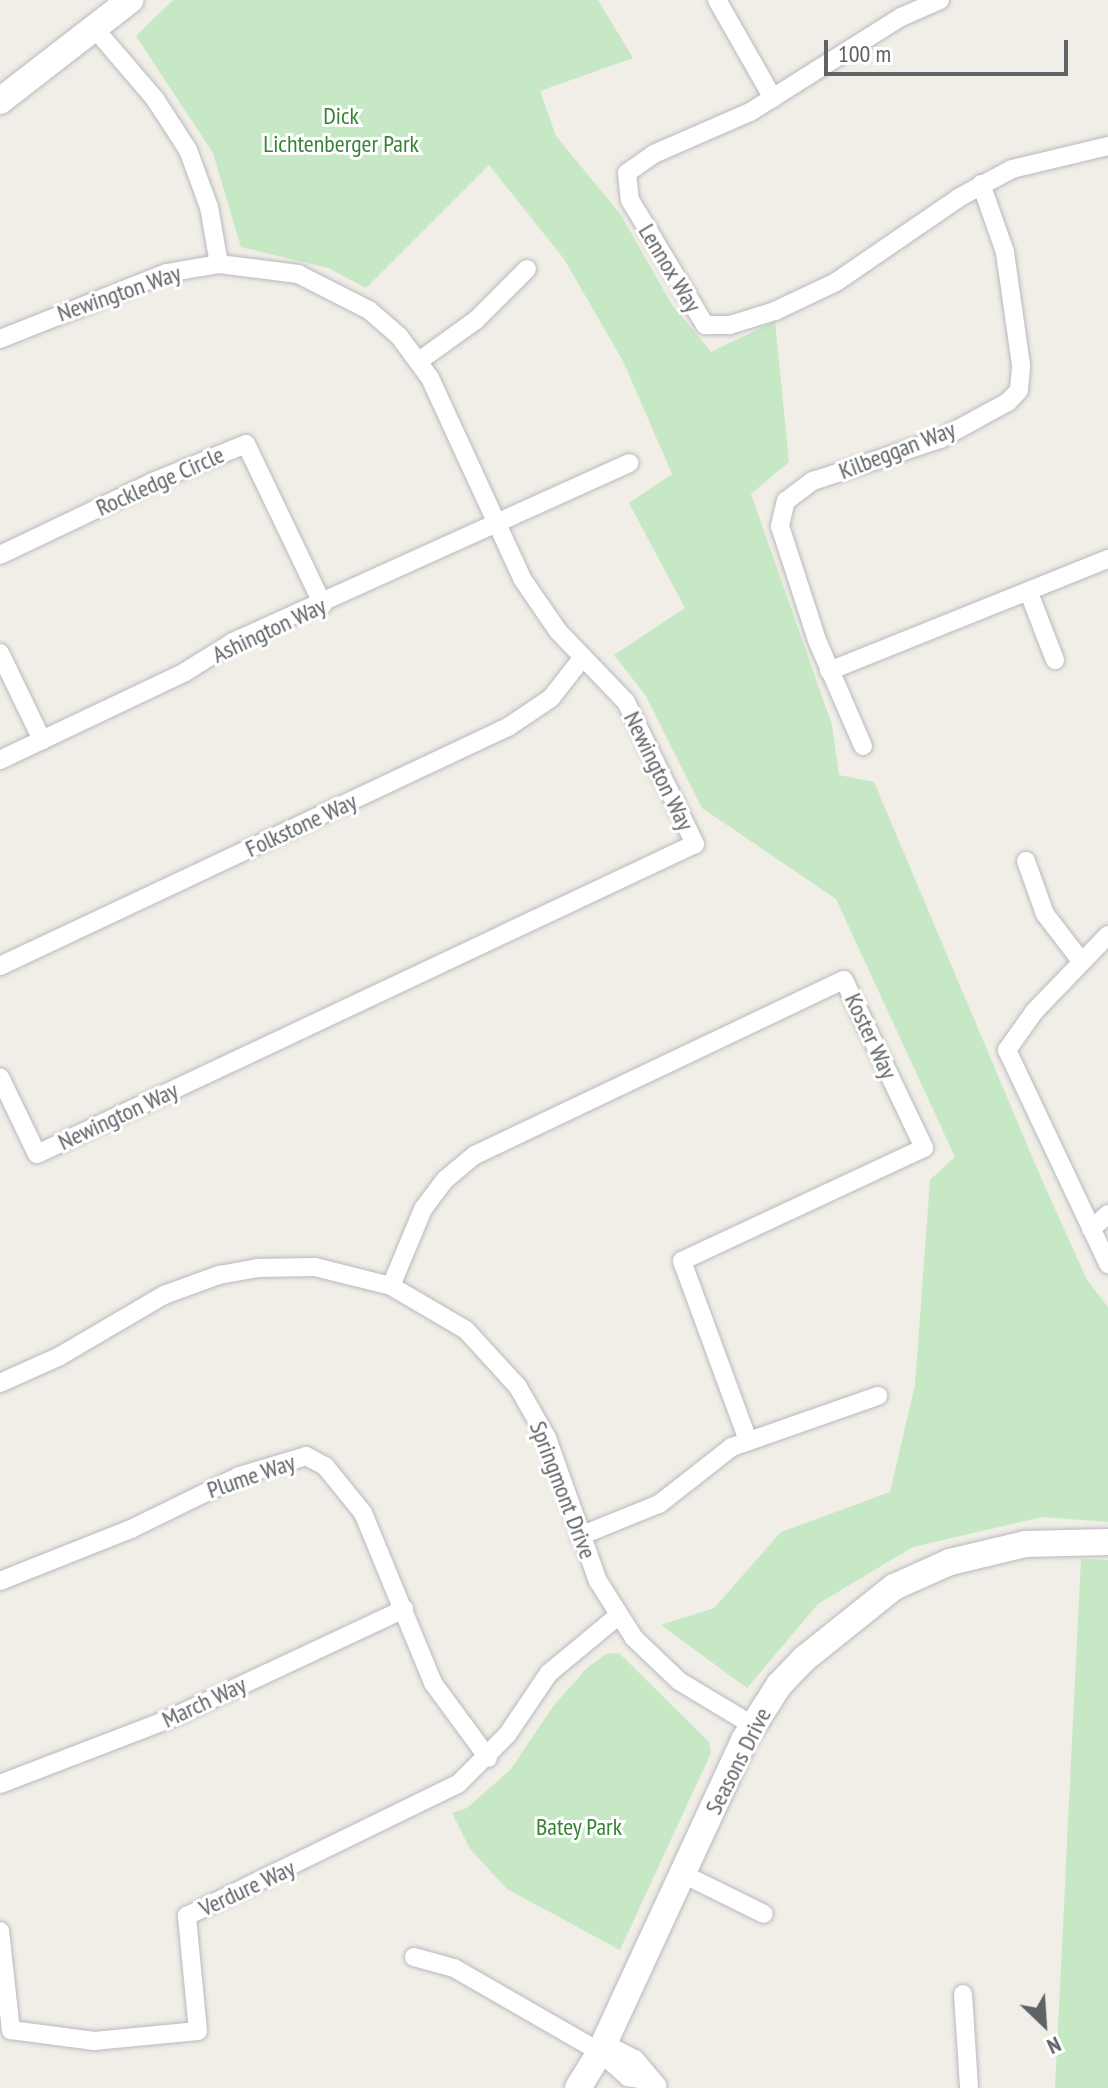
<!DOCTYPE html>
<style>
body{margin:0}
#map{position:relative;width:1108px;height:2088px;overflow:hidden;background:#f1eee7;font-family:"PT Sans Narrow",sans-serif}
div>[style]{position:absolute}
.green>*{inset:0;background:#c6e8c4}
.roads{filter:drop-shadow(0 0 2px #b7babe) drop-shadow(0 0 2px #b7babe)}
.street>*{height:18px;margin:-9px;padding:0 9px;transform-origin:9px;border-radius:9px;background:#fff}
.secondary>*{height:26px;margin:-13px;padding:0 13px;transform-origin:13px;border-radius:13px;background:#fff}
span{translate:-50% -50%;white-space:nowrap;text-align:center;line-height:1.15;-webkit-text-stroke:6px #fff;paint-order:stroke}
.park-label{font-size:24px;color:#348233}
.street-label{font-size:24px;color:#5e6367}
.north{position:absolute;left:1004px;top:1984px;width:80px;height:80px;-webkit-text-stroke:6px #fff;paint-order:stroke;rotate:155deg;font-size:22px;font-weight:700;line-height:32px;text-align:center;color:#5e6367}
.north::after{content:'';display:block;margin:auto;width:28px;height:36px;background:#5e6367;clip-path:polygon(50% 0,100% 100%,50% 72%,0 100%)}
.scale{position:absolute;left:824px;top:40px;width:244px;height:36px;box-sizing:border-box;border:4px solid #5e6367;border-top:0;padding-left:10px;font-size:24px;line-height:28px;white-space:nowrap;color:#5e6367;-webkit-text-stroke:6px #fff;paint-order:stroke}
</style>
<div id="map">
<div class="green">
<i style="clip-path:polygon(173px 0,598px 0,633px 58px,540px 91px,556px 136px,621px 215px,671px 303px,711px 352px,775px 321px,789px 462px,751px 494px,832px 725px,839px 775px,874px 782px,1042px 1180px,1087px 1280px,1108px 1307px,1108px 1522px,1042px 1517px,913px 1547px,818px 1604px,747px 1688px,661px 1625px,714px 1608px,781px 1532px,890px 1492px,915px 1385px,930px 1180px,955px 1157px,836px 899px,702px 808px,646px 696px,614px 655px,685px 608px,629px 503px,672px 474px,623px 361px,564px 259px,489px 165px,366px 288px,328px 268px,241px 247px,213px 153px,136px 36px)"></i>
<i style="clip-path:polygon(1081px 1559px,1108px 1560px,1108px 2088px,1055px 2088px)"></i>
<i style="clip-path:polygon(619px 1653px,709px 1742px,711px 1753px,620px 1950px,507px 1889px,470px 1849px,452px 1813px,467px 1808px,511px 1769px,554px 1705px,587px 1668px,606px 1654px)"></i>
</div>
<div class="roads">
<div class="street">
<i style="left:717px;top:0;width:113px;rotate:60.3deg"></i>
<i style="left:940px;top:0;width:43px;rotate:156.4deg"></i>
<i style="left:901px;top:17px;width:178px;rotate:147.8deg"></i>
<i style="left:750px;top:112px;width:105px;rotate:156.4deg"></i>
<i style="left:654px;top:154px;width:33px;rotate:145deg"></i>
<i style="left:627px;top:173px;width:27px;rotate:84deg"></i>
<i style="left:630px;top:200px;width:146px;rotate:59deg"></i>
<i style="left:705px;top:325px;width:25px"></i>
<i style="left:730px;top:325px;width:47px;rotate:-17.3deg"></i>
<i style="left:775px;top:311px;width:68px;rotate:-25.4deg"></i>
<i style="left:836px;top:282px;width:150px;rotate:-34.4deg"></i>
<i style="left:960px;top:197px;width:59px;rotate:-28.3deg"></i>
<i style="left:1012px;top:169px;width:99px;rotate:-13.5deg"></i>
<i style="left:96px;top:30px;width:91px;rotate:49.5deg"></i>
<i style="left:155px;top:99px;width:61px;rotate:57.1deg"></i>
<i style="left:188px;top:150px;width:61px;rotate:69.8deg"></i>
<i style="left:209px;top:207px;width:58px;rotate:80deg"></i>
<i style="left:0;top:339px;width:180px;rotate:-21.6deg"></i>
<i style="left:167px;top:273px;width:53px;rotate:-9.8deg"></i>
<i style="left:219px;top:264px;width:80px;rotate:7.2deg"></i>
<i style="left:298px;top:274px;width:80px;rotate:26.9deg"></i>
<i style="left:369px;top:310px;width:40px;rotate:41deg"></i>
<i style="left:399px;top:336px;width:52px;rotate:53.6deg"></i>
<i style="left:430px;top:378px;width:222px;rotate:65.3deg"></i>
<i style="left:523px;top:580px;width:62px;rotate:55.5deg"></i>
<i style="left:558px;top:631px;width:98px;rotate:46.2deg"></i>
<i style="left:626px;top:702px;width:158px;rotate:64.1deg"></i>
<i style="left:695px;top:844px;width:727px;rotate:154.77deg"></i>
<i style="left:37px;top:1154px;width:85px;rotate:-115.7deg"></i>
<i style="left:419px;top:361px;width:70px;rotate:-35.7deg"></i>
<i style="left:476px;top:320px;width:72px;rotate:-45deg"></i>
<i style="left:0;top:555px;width:172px;rotate:-25.5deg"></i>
<i style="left:155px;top:481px;width:98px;rotate:-22.1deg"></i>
<i style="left:246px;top:444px;width:178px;rotate:64.4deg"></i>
<i style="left:1029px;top:593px;width:72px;rotate:68.8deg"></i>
<i style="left:0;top:653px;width:97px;rotate:64.2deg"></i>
<i style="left:829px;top:671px;width:301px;rotate:-21.9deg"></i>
<i style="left:863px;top:746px;width:116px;rotate:-113.5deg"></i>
<i style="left:817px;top:640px;width:120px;rotate:-108deg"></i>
<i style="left:780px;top:526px;width:26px;rotate:-77deg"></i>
<i style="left:786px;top:501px;width:34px;rotate:-37deg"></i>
<i style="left:813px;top:481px;width:134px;rotate:-18.3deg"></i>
<i style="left:940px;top:439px;width:77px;rotate:-28.6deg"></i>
<i style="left:1008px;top:402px;width:16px;rotate:-47deg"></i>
<i style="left:1019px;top:390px;width:25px;rotate:-85deg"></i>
<i style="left:1021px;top:365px;width:114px;rotate:-98.1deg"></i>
<i style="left:1005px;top:252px;width:72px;rotate:-109.4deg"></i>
<i style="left:0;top:760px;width:205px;rotate:-25.4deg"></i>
<i style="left:185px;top:672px;width:57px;rotate:-32deg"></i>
<i style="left:233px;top:642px;width:435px;rotate:-24.3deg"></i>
<i style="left:1026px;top:861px;width:56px;rotate:70.3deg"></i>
<i style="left:1045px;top:914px;width:59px;rotate:52.5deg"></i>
<i style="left:1108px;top:935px;width:107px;rotate:133.9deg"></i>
<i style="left:1034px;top:1012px;width:47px;rotate:125.4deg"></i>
<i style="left:1007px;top:1050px;width:237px;rotate:64.7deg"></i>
<i style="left:0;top:966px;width:561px;rotate:-25.2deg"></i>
<i style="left:508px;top:727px;width:52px;rotate:-34deg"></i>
<i style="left:551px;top:698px;width:52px;rotate:-52deg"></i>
<i style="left:1091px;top:1229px;width:23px;rotate:-41deg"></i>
<i style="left:391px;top:1286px;width:83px;rotate:-67.4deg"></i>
<i style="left:423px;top:1209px;width:38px;rotate:-53deg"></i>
<i style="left:446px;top:1179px;width:38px;rotate:-40deg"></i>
<i style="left:475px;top:1155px;width:408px;rotate:-25.4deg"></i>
<i style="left:844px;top:980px;width:186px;rotate:64.5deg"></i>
<i style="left:924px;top:1148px;width:267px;rotate:155deg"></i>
<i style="left:682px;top:1261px;width:191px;rotate:69.8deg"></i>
<i style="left:0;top:1383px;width:66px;rotate:-24.2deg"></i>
<i style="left:60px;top:1356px;width:121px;rotate:-30.4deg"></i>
<i style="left:164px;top:1295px;width:59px;rotate:-20deg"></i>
<i style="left:219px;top:1275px;width:39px;rotate:-10deg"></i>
<i style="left:257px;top:1268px;width:58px;rotate:-1deg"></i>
<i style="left:315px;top:1267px;width:78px;rotate:14deg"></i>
<i style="left:391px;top:1286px;width:87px;rotate:30.4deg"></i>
<i style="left:466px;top:1330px;width:77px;rotate:47.6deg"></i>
<i style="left:518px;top:1387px;width:59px;rotate:60.4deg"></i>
<i style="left:547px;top:1438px;width:152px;rotate:70.4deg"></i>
<i style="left:598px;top:1581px;width:67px;rotate:57.7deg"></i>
<i style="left:634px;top:1638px;width:62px;rotate:43.7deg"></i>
<i style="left:679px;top:1681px;width:85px;rotate:31.1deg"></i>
<i style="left:580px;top:1536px;width:85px;rotate:-22.1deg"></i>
<i style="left:659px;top:1504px;width:93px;rotate:-38deg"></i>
<i style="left:732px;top:1447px;width:155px;rotate:-19.3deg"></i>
<i style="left:0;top:1581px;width:141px;rotate:-21.7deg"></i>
<i style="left:131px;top:1529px;width:120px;rotate:-26.1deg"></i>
<i style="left:239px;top:1476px;width:70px;rotate:-16.6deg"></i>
<i style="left:306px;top:1456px;width:21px;rotate:28deg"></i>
<i style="left:325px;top:1466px;width:60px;rotate:51deg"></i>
<i style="left:363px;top:1513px;width:184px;rotate:67.6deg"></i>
<i style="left:433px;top:1683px;width:93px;rotate:53.7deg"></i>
<i style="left:0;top:1784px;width:179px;rotate:-21deg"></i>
<i style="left:167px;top:1720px;width:262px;rotate:-25.1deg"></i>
<i style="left:683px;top:1874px;width:90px;rotate:26.3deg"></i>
<i style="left:0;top:1931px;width:100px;rotate:83.7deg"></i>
<i style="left:11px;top:2030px;width:84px;rotate:7.5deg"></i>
<i style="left:94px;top:2041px;width:104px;rotate:-5.5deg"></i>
<i style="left:198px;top:2031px;width:116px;rotate:-95.5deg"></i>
<i style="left:187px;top:1916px;width:301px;rotate:-26deg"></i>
<i style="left:458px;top:1784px;width:69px;rotate:-45deg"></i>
<i style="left:507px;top:1735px;width:75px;rotate:-55.9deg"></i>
<i style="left:549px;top:1673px;width:89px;rotate:-39.6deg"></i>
<i style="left:414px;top:1957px;width:41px;rotate:15.4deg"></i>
<i style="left:454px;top:1968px;width:168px;rotate:29.9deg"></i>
<i style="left:600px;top:2052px;width:38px;rotate:42deg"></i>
<i style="left:628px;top:2077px;width:22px;rotate:10deg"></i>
<i style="left:963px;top:1994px;width:94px;rotate:86.3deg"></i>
<i style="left:600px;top:2052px;width:15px;rotate:-11deg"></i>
<i style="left:615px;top:2049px;width:22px;rotate:27deg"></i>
<i style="left:635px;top:2059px;width:35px;rotate:50deg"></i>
</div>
<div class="secondary">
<i style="left:0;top:101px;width:165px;rotate:-37.8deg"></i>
<i style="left:578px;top:2088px;width:42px;rotate:-58.6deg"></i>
<i style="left:600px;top:2052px;width:344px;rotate:-65.2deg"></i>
<i style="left:744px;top:1740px;width:65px;rotate:-57.5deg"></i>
<i style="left:779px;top:1685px;width:36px;rotate:-46deg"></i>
<i style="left:804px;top:1659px;width:115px;rotate:-38.7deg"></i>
<i style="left:894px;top:1587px;width:61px;rotate:-24.1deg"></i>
<i style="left:950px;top:1562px;width:77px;rotate:-13.5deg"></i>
<i style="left:1025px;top:1544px;width:83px;rotate:-1.4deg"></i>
</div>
</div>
<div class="park-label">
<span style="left:341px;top:130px">Dick<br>Lichtenberger Park</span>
<span style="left:579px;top:1827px">Batey Park</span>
</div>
<div class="street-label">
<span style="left:670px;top:268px;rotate:59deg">Lennox Way</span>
<span style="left:119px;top:293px;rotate:-19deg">Newington Way</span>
<span style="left:897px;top:450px;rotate:-21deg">Kilbeggan Way</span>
<span style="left:160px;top:481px;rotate:-24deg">Rockledge Circle</span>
<span style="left:269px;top:630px;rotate:-25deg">Ashington Way</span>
<span style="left:659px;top:771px;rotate:64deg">Newington Way</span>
<span style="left:301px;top:825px;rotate:-25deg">Folkstone Way</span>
<span style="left:871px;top:1036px;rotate:65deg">Koster Way</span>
<span style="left:118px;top:1116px;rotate:-25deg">Newington Way</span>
<span style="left:251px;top:1476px;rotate:-19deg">Plume Way</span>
<span style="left:563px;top:1490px;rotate:69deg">Springmont Drive</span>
<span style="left:204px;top:1702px;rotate:-25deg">March Way</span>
<span style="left:738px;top:1761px;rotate:-63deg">Seasons Drive</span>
<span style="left:247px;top:1888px;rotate:-25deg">Verdure Way</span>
</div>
<div class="north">N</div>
<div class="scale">100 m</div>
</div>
